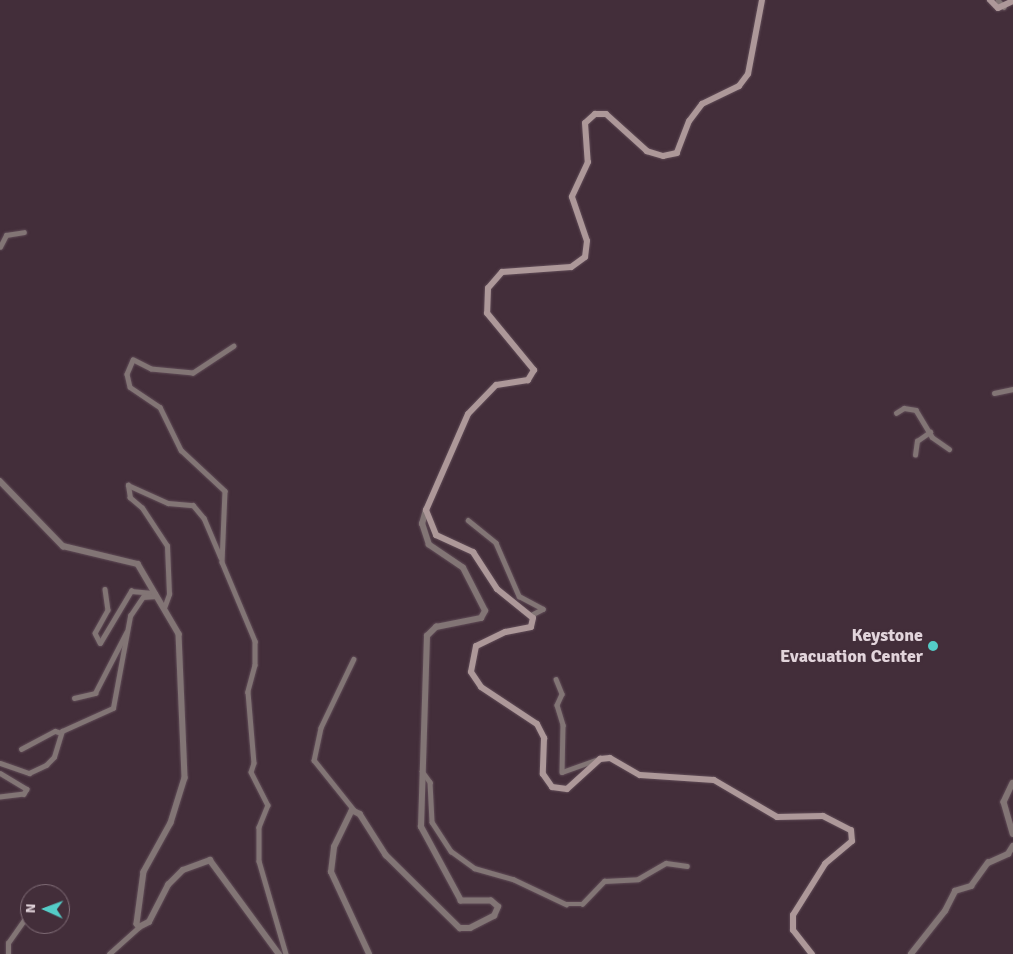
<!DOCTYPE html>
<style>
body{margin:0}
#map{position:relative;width:1013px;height:954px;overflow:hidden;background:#432e3a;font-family:Signika,sans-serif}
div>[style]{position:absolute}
.roads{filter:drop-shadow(0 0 1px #604c57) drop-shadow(0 0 1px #604c57)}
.minor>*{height:4.5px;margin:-2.25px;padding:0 2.25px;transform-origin:2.25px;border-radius:2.25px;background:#827575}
.tertiary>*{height:5.5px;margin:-2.75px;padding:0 2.75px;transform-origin:2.75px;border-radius:2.75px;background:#827575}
.secondary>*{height:6px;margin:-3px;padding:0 3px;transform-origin:3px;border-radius:3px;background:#ad9899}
.dots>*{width:14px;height:14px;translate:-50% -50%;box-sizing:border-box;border:2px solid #432e3a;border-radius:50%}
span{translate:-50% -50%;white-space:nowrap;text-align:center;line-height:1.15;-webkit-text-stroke:5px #432e3a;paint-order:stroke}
.poi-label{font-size:18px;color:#e2d4db;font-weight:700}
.right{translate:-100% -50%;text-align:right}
.north{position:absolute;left:20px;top:884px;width:50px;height:50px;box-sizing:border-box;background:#432e3a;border:1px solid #83707a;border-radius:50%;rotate:272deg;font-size:14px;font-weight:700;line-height:20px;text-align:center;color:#e2d4db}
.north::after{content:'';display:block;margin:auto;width:18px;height:22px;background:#54cdc8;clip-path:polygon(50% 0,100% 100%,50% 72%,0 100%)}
</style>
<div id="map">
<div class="roads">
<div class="minor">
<i style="left:998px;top:0;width:9px;rotate:49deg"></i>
<i style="left:0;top:247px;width:13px;rotate:-63deg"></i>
<i style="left:6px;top:235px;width:18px;rotate:-9deg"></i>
<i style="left:234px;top:346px;width:49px;rotate:146.6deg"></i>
<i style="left:193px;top:373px;width:42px;rotate:-174.6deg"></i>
<i style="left:151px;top:369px;width:20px;rotate:-153deg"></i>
<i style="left:133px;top:360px;width:15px;rotate:113deg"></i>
<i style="left:127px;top:374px;width:13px;rotate:77deg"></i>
<i style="left:130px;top:387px;width:36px;rotate:34deg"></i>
<i style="left:160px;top:407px;width:48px;rotate:64deg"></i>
<i style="left:181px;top:450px;width:60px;rotate:43deg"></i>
<i style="left:225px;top:491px;width:71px;rotate:92.4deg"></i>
<i style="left:222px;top:562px;width:86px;rotate:67.3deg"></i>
<i style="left:255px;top:641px;width:24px;rotate:90deg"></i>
<i style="left:255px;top:665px;width:28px;rotate:105deg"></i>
<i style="left:248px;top:692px;width:71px;rotate:85.2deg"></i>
<i style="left:254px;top:763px;width:9px;rotate:108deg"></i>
<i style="left:251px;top:772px;width:37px;rotate:63deg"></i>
<i style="left:268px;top:805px;width:24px;rotate:112deg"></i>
<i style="left:259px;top:827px;width:34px;rotate:90deg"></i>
<i style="left:259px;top:861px;width:97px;rotate:73.8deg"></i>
<i style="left:994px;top:393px;width:19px;rotate:-12deg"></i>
<i style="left:896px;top:413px;width:9px;rotate:-32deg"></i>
<i style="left:904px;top:408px;width:12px;rotate:9deg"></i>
<i style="left:916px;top:410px;width:31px;rotate:59deg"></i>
<i style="left:932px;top:437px;width:21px;rotate:35deg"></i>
<i style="left:915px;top:455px;width:14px;rotate:-82deg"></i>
<i style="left:917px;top:441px;width:16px;rotate:-35deg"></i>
<i style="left:468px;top:520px;width:36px;rotate:39deg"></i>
<i style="left:496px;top:543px;width:58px;rotate:66.5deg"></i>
<i style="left:519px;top:596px;width:27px;rotate:28deg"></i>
<i style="left:105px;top:589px;width:21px;rotate:82deg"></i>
<i style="left:108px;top:610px;width:26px;rotate:119deg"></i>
<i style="left:95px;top:633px;width:11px;rotate:63deg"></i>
<i style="left:100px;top:643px;width:61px;rotate:-59.2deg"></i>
<i style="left:131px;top:591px;width:24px;rotate:5deg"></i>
<i style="left:164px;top:608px;width:15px;rotate:-70deg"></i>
<i style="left:169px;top:594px;width:48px;rotate:-92.4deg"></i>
<i style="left:167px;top:546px;width:45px;rotate:-123.3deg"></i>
<i style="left:142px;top:508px;width:16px;rotate:-140deg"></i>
<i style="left:130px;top:498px;width:13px;rotate:-99deg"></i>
<i style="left:128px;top:485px;width:44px;rotate:24.2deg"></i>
<i style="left:168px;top:503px;width:25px;rotate:5deg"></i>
<i style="left:193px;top:505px;width:17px;rotate:50deg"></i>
<i style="left:204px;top:518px;width:43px;rotate:67deg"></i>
<i style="left:531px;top:615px;width:13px;rotate:-27deg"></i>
<i style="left:354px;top:659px;width:76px;rotate:115.6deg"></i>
<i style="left:321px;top:728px;width:33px;rotate:102deg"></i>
<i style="left:314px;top:760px;width:64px;rotate:51.3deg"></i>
<i style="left:556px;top:679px;width:16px;rotate:68deg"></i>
<i style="left:562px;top:694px;width:12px;rotate:114deg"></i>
<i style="left:557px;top:705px;width:21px;rotate:73deg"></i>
<i style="left:563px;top:725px;width:47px;rotate:91.2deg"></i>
<i style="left:562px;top:772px;width:41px;rotate:-19.7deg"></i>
<i style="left:74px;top:698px;width:22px;rotate:-13deg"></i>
<i style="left:95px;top:693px;width:68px;rotate:-62.7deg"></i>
<i style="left:21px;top:749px;width:38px;rotate:-28deg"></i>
<i style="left:55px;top:731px;width:6px;rotate:18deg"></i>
<i style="left:0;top:763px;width:31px;rotate:19deg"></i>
<i style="left:29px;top:773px;width:19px;rotate:-25deg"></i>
<i style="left:46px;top:765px;width:11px;rotate:-45deg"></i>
<i style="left:54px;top:757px;width:27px;rotate:-73deg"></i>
<i style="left:62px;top:731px;width:56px;rotate:-24.3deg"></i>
<i style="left:113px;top:708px;width:94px;rotate:-79.5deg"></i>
<i style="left:130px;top:616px;width:23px;rotate:-56deg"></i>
<i style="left:143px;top:597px;width:13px;rotate:-4deg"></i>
<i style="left:422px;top:771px;width:14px;rotate:54deg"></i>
<i style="left:430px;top:782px;width:40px;rotate:87.1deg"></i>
<i style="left:432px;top:822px;width:35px;rotate:57deg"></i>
<i style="left:451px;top:851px;width:29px;rotate:36deg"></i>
<i style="left:474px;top:868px;width:41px;rotate:15.8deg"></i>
<i style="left:513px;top:879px;width:59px;rotate:25.3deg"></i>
<i style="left:566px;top:904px;width:16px"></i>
<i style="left:582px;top:904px;width:32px;rotate:-46deg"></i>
<i style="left:604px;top:881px;width:34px;rotate:-3deg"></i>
<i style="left:638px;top:879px;width:32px;rotate:-30deg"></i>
<i style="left:666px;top:863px;width:21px;rotate:8deg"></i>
<i style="left:0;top:773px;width:31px;rotate:31deg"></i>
<i style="left:27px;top:789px;width:6px;rotate:121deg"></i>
<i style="left:24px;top:794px;width:24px;rotate:173deg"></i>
<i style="left:8px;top:954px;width:11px;rotate:-90deg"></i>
<i style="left:8px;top:943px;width:29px;rotate:-55deg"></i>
<i style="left:109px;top:954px;width:40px;rotate:-42deg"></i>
</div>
<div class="tertiary">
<i style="left:0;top:481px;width:91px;rotate:45.9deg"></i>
<i style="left:63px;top:546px;width:77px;rotate:13.5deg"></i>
<i style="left:138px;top:564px;width:81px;rotate:59.6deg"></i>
<i style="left:179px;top:634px;width:144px;rotate:87.6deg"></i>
<i style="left:185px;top:778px;width:47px;rotate:107.3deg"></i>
<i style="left:171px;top:823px;width:56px;rotate:118.9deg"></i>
<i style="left:144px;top:872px;width:52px;rotate:97.7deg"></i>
<i style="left:137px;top:924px;width:4px;rotate:56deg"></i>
<i style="left:139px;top:927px;width:11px;rotate:-27deg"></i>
<i style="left:149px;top:922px;width:42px;rotate:-62.8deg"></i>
<i style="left:168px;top:885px;width:21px;rotate:-45deg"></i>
<i style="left:183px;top:870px;width:29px;rotate:-20deg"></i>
<i style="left:210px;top:860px;width:117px;rotate:53.7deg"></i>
<i style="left:1013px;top:783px;width:21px;rotate:115deg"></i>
<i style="left:1004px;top:802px;width:33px;rotate:74deg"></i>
<i style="left:369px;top:954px;width:90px;rotate:-114.9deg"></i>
<i style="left:331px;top:872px;width:25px;rotate:-83deg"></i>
<i style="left:334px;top:847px;width:41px;rotate:-64.1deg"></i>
<i style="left:352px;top:810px;width:9px;rotate:27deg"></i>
<i style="left:360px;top:814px;width:49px;rotate:57.6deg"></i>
<i style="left:386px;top:855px;width:104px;rotate:44.6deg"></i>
<i style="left:460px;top:928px;width:10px"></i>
<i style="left:470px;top:928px;width:27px;rotate:-27deg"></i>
<i style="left:494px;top:916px;width:10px;rotate:-66deg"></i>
<i style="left:498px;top:907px;width:9px;rotate:-139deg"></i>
<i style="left:491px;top:901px;width:30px;rotate:180deg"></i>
<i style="left:461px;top:901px;width:84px;rotate:-118.4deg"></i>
<i style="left:421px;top:827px;width:191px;rotate:-88.2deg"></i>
<i style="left:427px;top:636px;width:13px;rotate:-45deg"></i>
<i style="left:436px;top:627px;width:46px;rotate:-11.3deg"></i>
<i style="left:481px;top:618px;width:8px;rotate:-60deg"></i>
<i style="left:485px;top:611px;width:48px;rotate:-117.1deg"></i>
<i style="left:463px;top:568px;width:41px;rotate:-145.9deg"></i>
<i style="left:429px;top:545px;width:22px;rotate:-108deg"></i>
<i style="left:422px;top:524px;width:15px;rotate:-74deg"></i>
<i style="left:911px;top:954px;width:55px;rotate:-51.7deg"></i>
<i style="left:945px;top:911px;width:22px;rotate:-63deg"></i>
<i style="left:955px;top:891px;width:17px;rotate:-17deg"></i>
<i style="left:971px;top:886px;width:29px;rotate:-54deg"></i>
<i style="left:988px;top:863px;width:22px;rotate:-24deg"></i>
<i style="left:1008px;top:854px;width:9px;rotate:-58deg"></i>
</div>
<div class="secondary">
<i style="left:762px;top:0;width:75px;rotate:100.7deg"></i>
<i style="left:748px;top:74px;width:15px;rotate:127deg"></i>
<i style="left:739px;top:86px;width:41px;rotate:154.1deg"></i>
<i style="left:702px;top:104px;width:21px;rotate:127deg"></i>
<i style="left:689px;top:121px;width:34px;rotate:111deg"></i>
<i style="left:677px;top:153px;width:14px;rotate:168deg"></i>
<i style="left:663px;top:156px;width:17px;rotate:-163deg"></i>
<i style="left:647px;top:151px;width:55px;rotate:-137.9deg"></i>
<i style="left:606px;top:114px;width:11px;rotate:180deg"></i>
<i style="left:595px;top:114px;width:13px;rotate:138deg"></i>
<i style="left:585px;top:123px;width:39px;rotate:86deg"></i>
<i style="left:588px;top:162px;width:38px;rotate:115deg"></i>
<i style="left:572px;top:197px;width:46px;rotate:71.2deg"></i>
<i style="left:587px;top:241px;width:16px;rotate:97deg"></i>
<i style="left:585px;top:257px;width:17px;rotate:144deg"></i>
<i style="left:571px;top:267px;width:69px;rotate:175.9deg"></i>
<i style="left:502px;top:272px;width:21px;rotate:131deg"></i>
<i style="left:488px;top:288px;width:25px;rotate:92deg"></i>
<i style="left:487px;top:313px;width:74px;rotate:50.5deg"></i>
<i style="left:534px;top:370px;width:12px;rotate:121deg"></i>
<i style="left:528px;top:380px;width:32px;rotate:171deg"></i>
<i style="left:496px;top:385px;width:40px;rotate:134deg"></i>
<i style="left:468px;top:414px;width:105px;rotate:113.6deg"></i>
<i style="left:426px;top:510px;width:27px;rotate:68deg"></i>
<i style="left:436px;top:535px;width:41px;rotate:24.7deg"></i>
<i style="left:473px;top:552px;width:44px;rotate:57deg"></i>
<i style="left:497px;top:589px;width:46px;rotate:38.9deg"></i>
<i style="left:533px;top:618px;width:9px;rotate:103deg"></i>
<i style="left:531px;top:627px;width:26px;rotate:169deg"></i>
<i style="left:505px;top:632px;width:32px;rotate:154deg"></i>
<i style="left:476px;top:646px;width:26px;rotate:101deg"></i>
<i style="left:471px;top:672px;width:18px;rotate:56deg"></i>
<i style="left:481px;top:687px;width:67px;rotate:33.5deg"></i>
<i style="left:537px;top:724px;width:16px;rotate:63deg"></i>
<i style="left:544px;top:738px;width:36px;rotate:92deg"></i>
<i style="left:543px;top:774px;width:16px;rotate:55deg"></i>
<i style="left:552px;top:787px;width:15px;rotate:8deg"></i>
<i style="left:567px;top:789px;width:45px;rotate:-42.3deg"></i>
<i style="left:600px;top:759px;width:10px;rotate:-6deg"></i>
<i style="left:610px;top:758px;width:34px;rotate:30deg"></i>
<i style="left:640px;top:775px;width:74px;rotate:3.9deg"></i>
<i style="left:714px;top:780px;width:73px;rotate:30.4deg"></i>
<i style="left:777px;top:817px;width:46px;rotate:-1.2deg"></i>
<i style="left:823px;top:816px;width:31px;rotate:27deg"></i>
<i style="left:851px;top:830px;width:11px;rotate:85deg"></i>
<i style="left:852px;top:841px;width:35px;rotate:140deg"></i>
<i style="left:825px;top:864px;width:60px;rotate:122.1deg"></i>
<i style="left:793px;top:915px;width:15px;rotate:90deg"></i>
<i style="left:793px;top:930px;width:31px;rotate:52deg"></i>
<i style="left:990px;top:0;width:11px;rotate:45deg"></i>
<i style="left:998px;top:8px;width:17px;rotate:-25deg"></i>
</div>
</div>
<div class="dots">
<i style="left:933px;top:646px;background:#54cdc8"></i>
</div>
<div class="poi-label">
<span class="right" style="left:923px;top:646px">Keystone<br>Evacuation Center</span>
</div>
<div class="north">N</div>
</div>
